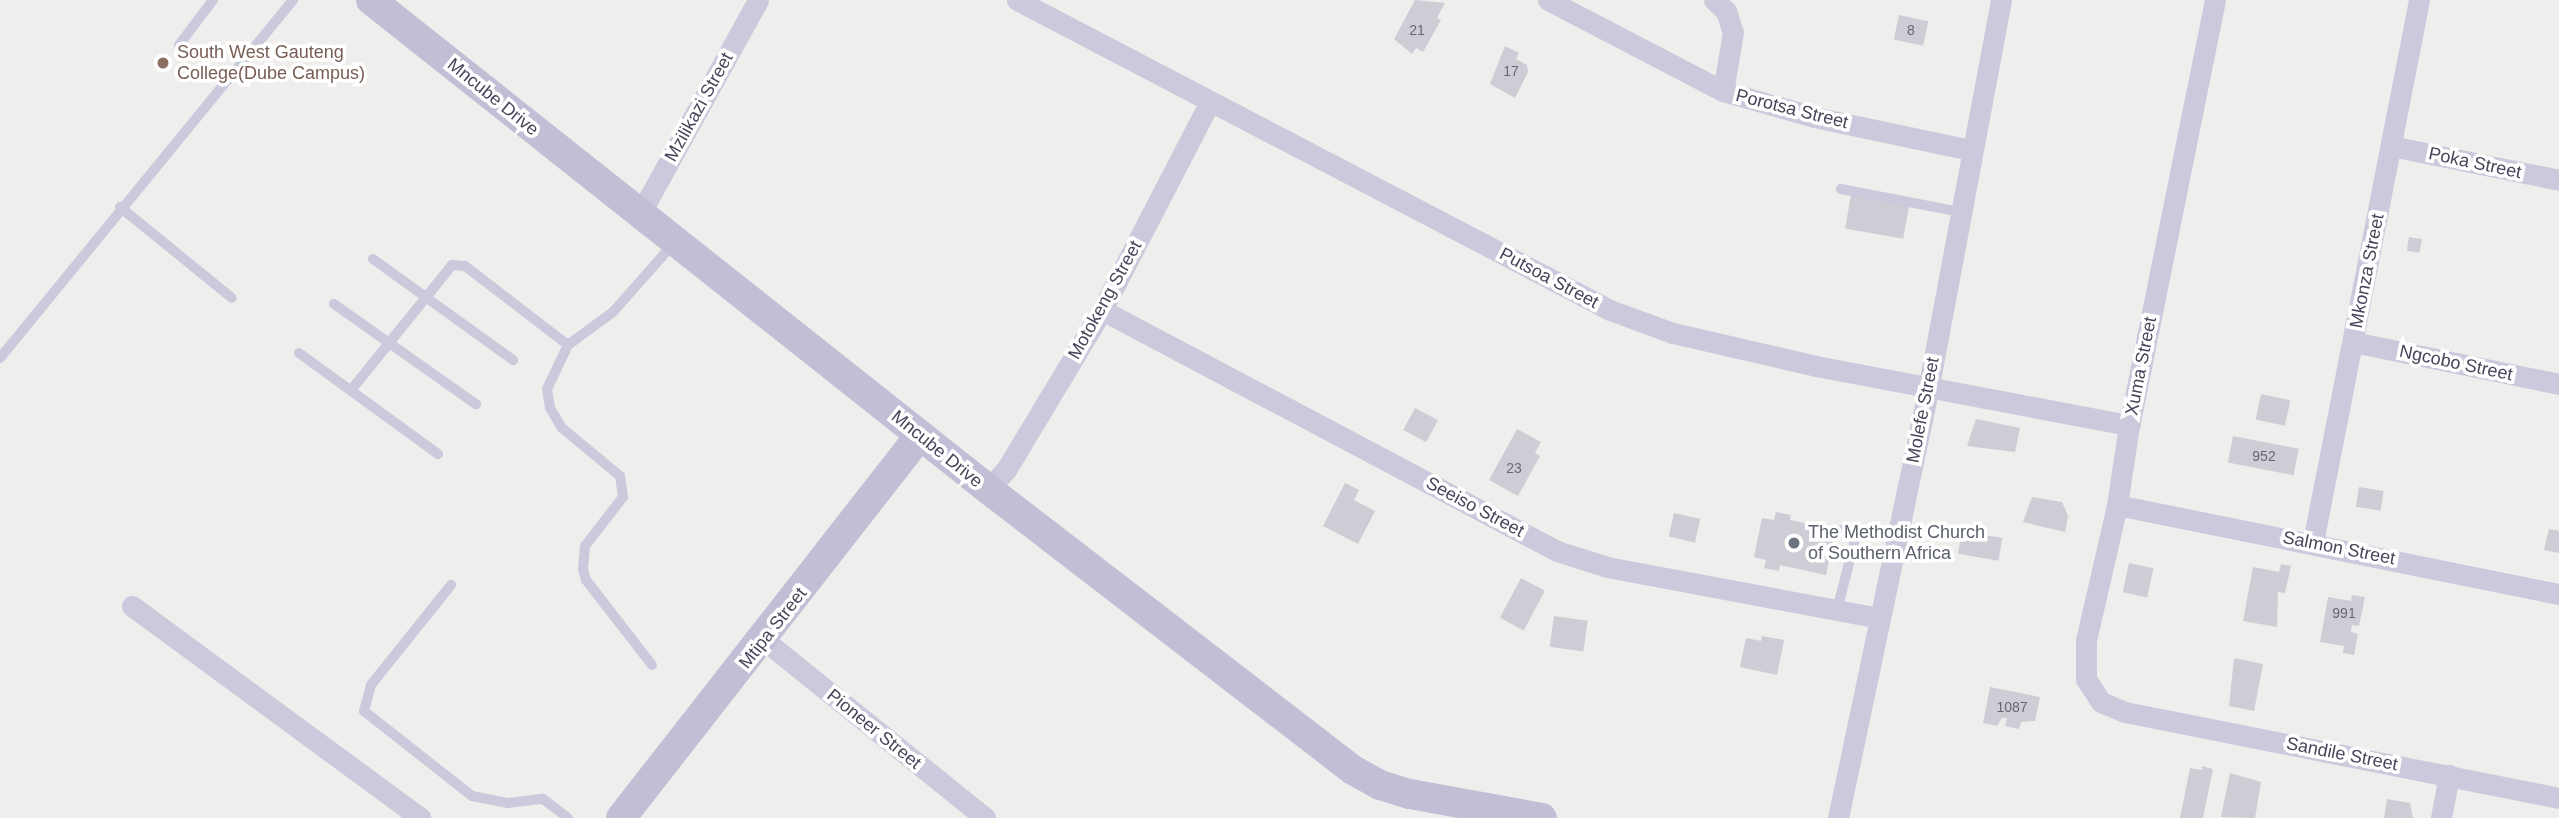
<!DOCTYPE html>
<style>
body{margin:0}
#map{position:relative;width:2559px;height:818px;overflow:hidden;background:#efeeec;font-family:Helvetica,sans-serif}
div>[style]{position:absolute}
.building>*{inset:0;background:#ceccd4;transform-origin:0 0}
.lane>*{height:10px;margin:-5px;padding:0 5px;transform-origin:5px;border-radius:5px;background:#cbcadd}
.street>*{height:21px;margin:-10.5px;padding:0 10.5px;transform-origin:10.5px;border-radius:10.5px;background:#cbcadd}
.secondary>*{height:30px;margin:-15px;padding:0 15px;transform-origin:15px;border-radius:15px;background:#c1bed6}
.dots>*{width:19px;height:19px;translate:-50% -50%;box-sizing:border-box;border:4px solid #fff;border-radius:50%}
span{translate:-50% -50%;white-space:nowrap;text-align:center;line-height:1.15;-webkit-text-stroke:7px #fff;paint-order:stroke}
.number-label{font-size:14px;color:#686778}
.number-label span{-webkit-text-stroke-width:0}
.education-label{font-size:18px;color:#785e54}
.left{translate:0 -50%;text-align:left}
.street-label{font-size:18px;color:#46455a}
.worship-label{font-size:18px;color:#5b616d}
</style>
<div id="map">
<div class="building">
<i style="clip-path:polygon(1415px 0,1445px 3px,1437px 18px,1441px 20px,1423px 52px,1416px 48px,1412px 54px,1394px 39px)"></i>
<i style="left:1899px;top:15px;width:30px;height:25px;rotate:12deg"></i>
<i style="clip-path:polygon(1505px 46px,1519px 53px,1516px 59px,1527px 65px,1528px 72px,1515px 98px,1490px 84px)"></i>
<i style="left:1851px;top:195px;width:59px;height:34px;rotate:10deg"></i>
<i style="left:2409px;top:237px;width:13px;height:14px;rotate:9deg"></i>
<i style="left:2261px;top:394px;width:30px;height:26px;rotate:12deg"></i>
<i style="left:1415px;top:408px;width:26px;height:25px;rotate:28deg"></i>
<i style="clip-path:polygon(1976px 419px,2020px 428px,2015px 452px,1967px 446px)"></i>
<i style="clip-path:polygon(1517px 429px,1541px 442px,1535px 453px,1540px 456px,1518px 496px,1489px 480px)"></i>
<i style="left:2233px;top:436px;width:67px;height:27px;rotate:11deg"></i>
<i style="clip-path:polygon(1345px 483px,1359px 490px,1354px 500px,1375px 511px,1358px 544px,1323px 526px)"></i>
<i style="left:2359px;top:487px;width:25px;height:20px;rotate:9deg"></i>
<i style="clip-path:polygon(2032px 497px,2062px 502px,2068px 516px,2065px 532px,2023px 522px)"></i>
<i style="clip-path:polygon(1776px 512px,1791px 515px,1790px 520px,1835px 529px,1826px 575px,1780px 565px,1779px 571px,1764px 568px,1766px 560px,1754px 557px,1762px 518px,1774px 520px)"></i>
<i style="left:1674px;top:513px;width:27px;height:24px;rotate:13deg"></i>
<i style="clip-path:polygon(2549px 529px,2559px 531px,2559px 553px,2544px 550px)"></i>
<i style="left:1962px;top:531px;width:41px;height:23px;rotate:10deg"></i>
<i style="left:2129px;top:563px;width:25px;height:30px;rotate:12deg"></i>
<i style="clip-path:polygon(2281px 564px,2291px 566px,2285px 593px,2278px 592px,2277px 627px,2243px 621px,2253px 567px,2279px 572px)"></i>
<i style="left:1521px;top:578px;width:27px;height:45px;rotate:28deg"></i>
<i style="clip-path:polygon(2352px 595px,2365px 597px,2359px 626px,2352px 625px,2351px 632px,2358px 634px,2354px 655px,2343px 653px,2344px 646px,2320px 642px,2328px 597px,2351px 601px)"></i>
<i style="left:1554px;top:616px;width:34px;height:31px;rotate:8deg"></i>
<i style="clip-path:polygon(1762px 636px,1784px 640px,1777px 675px,1740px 667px,1746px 638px,1761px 641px)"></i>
<i style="clip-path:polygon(2234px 658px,2263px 664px,2254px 711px,2229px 706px)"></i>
<i style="clip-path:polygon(1990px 687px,2040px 697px,2035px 721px,2021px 722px,2019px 729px,2005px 726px,2007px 718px,2002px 718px,1997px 726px,1983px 723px)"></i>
<i style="clip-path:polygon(2202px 766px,2213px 769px,2203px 818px,2180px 818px,2190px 768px,2202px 770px)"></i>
<i style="clip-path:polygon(2230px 773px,2261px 782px,2255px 818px,2221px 817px)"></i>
<i style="clip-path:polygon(2387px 799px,2410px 803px,2413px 818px,2384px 818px)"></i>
</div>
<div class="lane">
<i style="left:179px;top:45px;width:56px;rotate:-52.9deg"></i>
<i style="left:1841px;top:189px;width:121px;rotate:10.9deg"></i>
<i style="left:120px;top:207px;width:144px;rotate:39.1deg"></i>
<i style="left:373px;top:259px;width:173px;rotate:35.8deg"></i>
<i style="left:334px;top:304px;width:174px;rotate:35.2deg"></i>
<i style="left:299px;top:353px;width:172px;rotate:36deg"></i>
<i style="left:0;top:358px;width:463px;rotate:-50.7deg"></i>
<i style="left:352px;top:389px;width:159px;rotate:-51.1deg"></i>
<i style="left:452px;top:265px;width:13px;rotate:4deg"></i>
<i style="left:465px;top:266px;width:130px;rotate:37.5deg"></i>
<i style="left:451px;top:585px;width:128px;rotate:128.7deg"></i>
<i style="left:371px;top:685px;width:27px;rotate:105deg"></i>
<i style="left:364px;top:711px;width:137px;rotate:38.2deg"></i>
<i style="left:472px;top:796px;width:37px;rotate:11deg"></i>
<i style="left:508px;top:803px;width:35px;rotate:-7deg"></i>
<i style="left:543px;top:799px;width:31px;rotate:37deg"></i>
<i style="left:1837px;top:610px;width:72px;rotate:-75.6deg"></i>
<i style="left:1855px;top:540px;width:17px;rotate:-144deg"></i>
<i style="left:652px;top:665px;width:108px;rotate:-127.8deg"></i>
<i style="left:586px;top:580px;width:11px;rotate:-105deg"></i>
<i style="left:583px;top:569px;width:23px;rotate:-85deg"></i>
<i style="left:585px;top:546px;width:62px;rotate:-52.2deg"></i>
<i style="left:623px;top:497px;width:21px;rotate:-98deg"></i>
<i style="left:620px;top:476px;width:75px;rotate:-140.4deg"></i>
<i style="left:562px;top:428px;width:23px;rotate:-121deg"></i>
<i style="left:550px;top:408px;width:19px;rotate:-99deg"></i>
<i style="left:547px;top:389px;width:49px;rotate:-64.5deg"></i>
<i style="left:568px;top:345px;width:56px;rotate:-36.3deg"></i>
<i style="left:613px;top:312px;width:94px;rotate:-48.5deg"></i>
</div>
<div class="street">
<i style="left:1017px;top:0;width:669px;rotate:27.6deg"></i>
<i style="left:1610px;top:310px;width:67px;rotate:20.1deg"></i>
<i style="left:1673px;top:333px;width:147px;rotate:13deg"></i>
<i style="left:1816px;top:366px;width:319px;rotate:10.7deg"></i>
<i style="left:1548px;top:0;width:197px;rotate:27.5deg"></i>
<i style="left:1723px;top:91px;width:95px;rotate:15.9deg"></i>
<i style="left:1814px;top:117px;width:160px;rotate:11.9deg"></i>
<i style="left:1714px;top:0;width:16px;rotate:43deg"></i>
<i style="left:1726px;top:11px;width:22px;rotate:72deg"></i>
<i style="left:1733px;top:32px;width:60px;rotate:99.6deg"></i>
<i style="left:2215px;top:0;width:434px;rotate:101.4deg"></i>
<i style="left:2129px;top:425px;width:81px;rotate:98.5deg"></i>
<i style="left:2117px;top:505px;width:139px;rotate:102.9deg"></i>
<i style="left:2086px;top:640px;width:39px;rotate:90deg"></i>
<i style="left:2086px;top:679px;width:27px;rotate:57deg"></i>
<i style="left:2101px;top:702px;width:26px;rotate:23deg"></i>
<i style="left:2125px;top:712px;width:442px;rotate:11.2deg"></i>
<i style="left:2391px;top:146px;width:171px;rotate:11.4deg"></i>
<i style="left:640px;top:214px;width:244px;rotate:-61.1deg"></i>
<i style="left:1102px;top:310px;width:515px;rotate:27.91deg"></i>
<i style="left:1557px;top:551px;width:52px;rotate:17.7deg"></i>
<i style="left:1607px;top:567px;width:277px;rotate:10.6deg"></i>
<i style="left:2353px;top:342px;width:210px;rotate:11.5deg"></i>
<i style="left:988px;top:489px;width:26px;rotate:-47deg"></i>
<i style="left:1006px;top:470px;width:187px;rotate:-59deg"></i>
<i style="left:1102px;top:310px;width:232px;rotate:-62.6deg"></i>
<i style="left:2117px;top:505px;width:451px;rotate:11.4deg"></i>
<i style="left:2313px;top:542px;width:552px;rotate:-78.93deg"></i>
<i style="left:132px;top:606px;width:358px;rotate:36.3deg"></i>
<i style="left:764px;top:640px;width:284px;rotate:38.8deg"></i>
<i style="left:1838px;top:818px;width:442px;rotate:-78.1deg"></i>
<i style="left:1929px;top:385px;width:392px;rotate:-79.4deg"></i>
<i style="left:2441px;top:818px;width:44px;rotate:-79.5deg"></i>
</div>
<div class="secondary">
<i style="left:371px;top:0;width:787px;rotate:38.4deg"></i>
<i style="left:988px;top:489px;width:461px;rotate:37.6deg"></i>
<i style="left:1353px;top:770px;width:31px;rotate:29deg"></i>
<i style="left:1380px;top:785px;width:31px;rotate:17deg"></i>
<i style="left:1410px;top:794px;width:134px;rotate:10.3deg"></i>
<i style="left:621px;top:818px;width:486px;rotate:-52deg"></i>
</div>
<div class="dots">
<i style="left:163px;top:63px;background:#8d6e63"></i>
<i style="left:1794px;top:543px;background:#6b7280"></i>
</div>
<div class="number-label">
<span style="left:1417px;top:30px">21</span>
<span style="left:1911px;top:30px">8</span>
<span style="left:1511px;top:71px">17</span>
<span style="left:2264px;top:456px">952</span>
<span style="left:1514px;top:468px">23</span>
<span style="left:2344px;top:613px">991</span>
<span style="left:2012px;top:707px">1087</span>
</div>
<div class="education-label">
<span class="left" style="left:177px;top:63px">South West Gauteng<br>College(Dube Campus)</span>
</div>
<div class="street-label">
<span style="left:493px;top:97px;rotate:39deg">Mncube Drive</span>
<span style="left:699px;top:107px;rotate:-61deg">Mzilikazi Street</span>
<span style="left:1792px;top:109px;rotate:14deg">Porotsa Street</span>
<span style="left:2475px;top:163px;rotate:12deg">Poka Street</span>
<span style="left:2367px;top:271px;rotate:-79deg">Mkonza Street</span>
<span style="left:1549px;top:278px;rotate:28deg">Putsoa Street</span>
<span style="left:1105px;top:300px;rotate:-61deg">Motokeng Street</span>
<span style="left:2456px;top:363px;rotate:12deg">Ngcobo Street</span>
<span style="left:2141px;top:366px;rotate:-79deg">Xuma Street</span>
<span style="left:1923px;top:410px;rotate:-79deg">Molefe Street</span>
<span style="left:937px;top:449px;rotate:39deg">Mncube Drive</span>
<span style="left:1475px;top:507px;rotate:28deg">Seeiso Street</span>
<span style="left:2339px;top:548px;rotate:11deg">Salmon Street</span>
<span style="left:773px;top:628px;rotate:-52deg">Mtipa Street</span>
<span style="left:874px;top:729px;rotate:39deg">Pioneer Street</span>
<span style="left:2342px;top:754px;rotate:11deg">Sandile Street</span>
</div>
<div class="worship-label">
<span class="left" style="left:1808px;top:543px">The Methodist Church<br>of Southern Africa</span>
</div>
</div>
